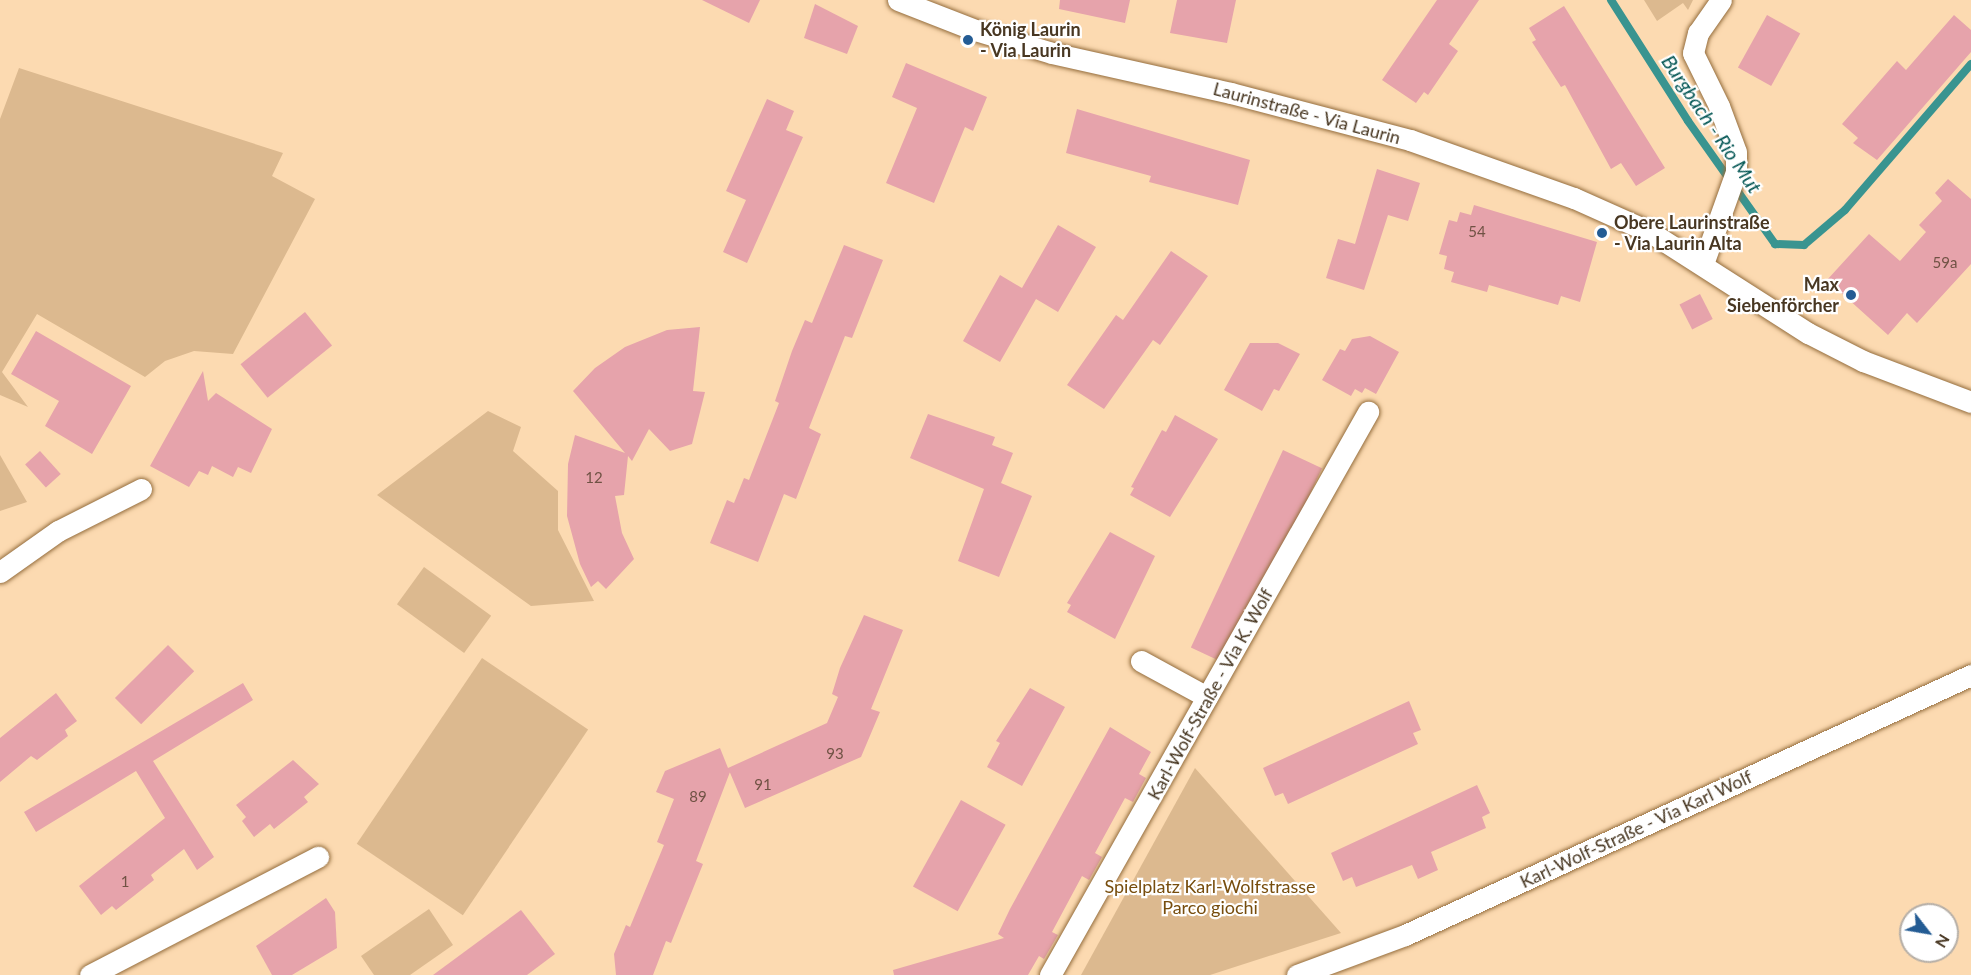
<!DOCTYPE html>
<meta charset="utf-8">
<style>
body{margin:0}
#map{position:relative;width:1971px;height:975px;overflow:hidden;background:#fcdab1;font-family:Lato,sans-serif}
div>[style]{position:absolute}
.green>*{inset:0;background:#dcb98f;transform-origin:0 0}
.stream>*{height:8px;margin:-4px;padding:0 4px;transform-origin:4px;border-radius:4px;background:#399490}
.building>*{inset:0;background:#e6a3ab;transform-origin:0 0}
.roads{filter:drop-shadow(0 0 2px #946d3d) drop-shadow(0 0 2px #946d3d)}
.street>*{height:21px;margin:-10.5px;padding:0 10.5px;transform-origin:10.5px;border-radius:10.5px;background:#fff}
.dots>*{width:16px;height:16px;translate:-50% -50%;box-sizing:border-box;border:3px solid #fff;border-radius:50%}
span{translate:-50% -50%;white-space:nowrap;text-align:center;line-height:1.15;-webkit-text-stroke:4.5px #fff;paint-order:stroke}
.number-label{font-size:15px;color:#705244}
.number-label span{-webkit-text-stroke-width:0}
.poi-label{font-size:18px;color:#483722;font-weight:700}
.left{translate:0 -50%;text-align:left}
.right{translate:-100% -50%;text-align:right}
.street-label{font-size:18px;color:#483722}
.park-label{font-size:18px;color:#774d0d}
.water-label{font-size:20px;color:#025553;font-style:italic}
.north{position:absolute;left:1899px;top:903px;width:60px;height:60px;box-sizing:border-box;background:#fff;border:2px solid #b6afa7;border-radius:50%;rotate:121deg;font-size:16px;font-weight:700;line-height:24px;text-align:center;color:#483722}
.north::after{content:'';display:block;margin:auto;width:21px;height:27px;background:#245c94;clip-path:polygon(50% 0,100% 100%,50% 72%,0 100%)}
</style>
<div id="map">
<div class="green">
<i style="clip-path:polygon(1644px 0,1693px 0,1688px 10px,1683px 3px,1657px 21px)"></i>
<i style="clip-path:polygon(19px 68px,283px 153px,272px 176px,315px 199px,233px 354px,194px 351px,165px 361px,145px 377px,37px 314px,2px 372px,28px 407px,0 395px,0 119px)"></i>
<i style="clip-path:polygon(488px 411px,521px 427px,513px 451px,558px 491px,558px 530px,594px 601px,531px 606px,377px 495px)"></i>
<i style="clip-path:polygon(0 455px,27px 502px,0 511px)"></i>
<i style="left:424px;top:567px;width:83px;height:46px;rotate:36deg"></i>
<i style="left:482px;top:658px;width:128px;height:224px;rotate:34deg"></i>
<i style="clip-path:polygon(1195px 768px,1341px 933px,1210px 975px,1081px 975px)"></i>
<i style="clip-path:polygon(429px 909px,453px 945px,410px 975px,374px 975px,361px 956px)"></i>
</div>
<div class="stream">
<i style="left:1611px;top:0;width:143px;rotate:57.5deg"></i>
<i style="left:1688px;top:121px;width:151px;rotate:54.7deg"></i>
<i style="left:1775px;top:244px;width:29px;rotate:2deg"></i>
<i style="left:1804px;top:245px;width:54px;rotate:-40.5deg"></i>
<i style="left:1845px;top:210px;width:193px;rotate:-49.2deg"></i>
</div>
<div class="building">
<i style="clip-path:polygon(702px 0,760px 0,749px 23px)"></i>
<i style="clip-path:polygon(1060px 0,1130px 0,1125px 23px,1059px 9px)"></i>
<i style="clip-path:polygon(1177px 0,1236px 0,1227px 43px,1170px 33px)"></i>
<i style="clip-path:polygon(1437px 0,1479px 0,1449px 44px,1458px 51px,1428px 95px,1424px 92px,1416px 103px,1382px 80px)"></i>
<i style="clip-path:polygon(815px 4px,858px 26px,847px 54px,804px 38px)"></i>
<i style="clip-path:polygon(1564px 6px,1665px 168px,1636px 186px,1621px 163px,1611px 169px,1565px 85px,1561px 87px,1532px 42px,1536px 40px,1529px 28px)"></i>
<i style="left:1767px;top:15px;width:38px;height:60px;rotate:29deg"></i>
<i style="clip-path:polygon(1954px 15px,1971px 30px,1971px 52px,1877px 160px,1853px 143px,1858px 138px,1842px 124px,1897px 61px,1906px 70px)"></i>
<i style="clip-path:polygon(906px 63px,987px 97px,973px 131px,965px 127px,934px 203px,886px 183px,917px 108px,892px 97px)"></i>
<i style="clip-path:polygon(767px 99px,794px 111px,786px 130px,803px 137px,747px 263px,723px 252px,746px 200px,726px 191px)"></i>
<i style="clip-path:polygon(1077px 109px,1250px 160px,1238px 205px,1149px 182px,1151px 176px,1066px 153px)"></i>
<i style="clip-path:polygon(1377px 169px,1420px 183px,1408px 221px,1388px 215px,1364px 290px,1326px 278px,1338px 239px,1355px 244px)"></i>
<i style="clip-path:polygon(1948px 179px,1971px 199px,1971px 264px,1917px 323px,1907px 313px,1888px 335px,1827px 280px,1869px 234px,1900px 261px,1926px 232px,1919px 225px,1942px 201px,1935px 193px)"></i>
<i style="clip-path:polygon(1474px 205px,1597px 242px,1580px 302px,1561px 296px,1558px 305px,1489px 285px,1487px 292px,1451px 282px,1454px 272px,1444px 269px,1447px 256px,1439px 254px,1449px 220px,1457px 222px,1460px 212px,1471px 215px)"></i>
<i style="clip-path:polygon(1058px 225px,1096px 247px,1058px 312px,1036px 299px,1000px 362px,963px 341px,1000px 275px,1022px 288px)"></i>
<i style="clip-path:polygon(844px 245px,883px 260px,852px 338px,845px 336px,809px 428px,821px 434px,796px 499px,784px 494px,758px 562px,710px 543px,727px 500px,734px 503px,744px 478px,749px 480px,779px 403px,775px 401px,792px 351px,805px 320px,812px 323px)"></i>
<i style="clip-path:polygon(1171px 251px,1208px 276px,1160px 345px,1153px 340px,1104px 409px,1067px 385px,1116px 315px,1123px 320px)"></i>
<i style="left:1700px;top:294px;width:28px;height:23px;rotate:63deg"></i>
<i style="left:305px;top:312px;width:43px;height:83px;rotate:51deg"></i>
<i style="clip-path:polygon(700px 327px,693px 391px,705px 392px,692px 444px,670px 451px,649px 429px,632px 461px,628px 456px,624px 495px,615px 496px,622px 533px,634px 559px,606px 589px,598px 581px,591px 587px,580px 564px,567px 516px,568px 464px,575px 435px,625px 453px,573px 391px,595px 368px,625px 347px,667px 330px)"></i>
<i style="clip-path:polygon(36px 331px,131px 386px,92px 454px,45px 426px,59px 401px,11px 374px)"></i>
<i style="clip-path:polygon(1370px 336px,1399px 352px,1376px 394px,1365px 388px,1362px 393px,1355px 389px,1351px 396px,1322px 380px,1340px 349px,1345px 351px,1352px 339px)"></i>
<i style="clip-path:polygon(1250px 343px,1278px 343px,1300px 354px,1279px 391px,1274px 389px,1262px 411px,1224px 390px)"></i>
<i style="clip-path:polygon(203px 371px,208px 401px,216px 393px,272px 429px,251px 473px,238px 467px,233px 477px,212px 466px,208px 475px,199px 471px,189px 487px,150px 466px)"></i>
<i style="clip-path:polygon(928px 414px,995px 437px,992px 445px,1013px 453px,1001px 483px,1032px 496px,999px 577px,958px 561px,984px 489px,910px 458px)"></i>
<i style="clip-path:polygon(1175px 415px,1218px 439px,1170px 517px,1130px 495px,1134px 488px,1131px 487px,1162px 430px,1166px 432px)"></i>
<i style="left:1283px;top:450px;width:43px;height:218px;rotate:25deg"></i>
<i style="left:40px;top:451px;width:31px;height:20px;rotate:48deg"></i>
<i style="clip-path:polygon(1110px 532px,1155px 556px,1115px 639px,1067px 612px,1071px 605px,1067px 603px)"></i>
<i style="clip-path:polygon(864px 615px,903px 630px,871px 709px,880px 712px,861px 757px,745px 808px,728px 768px,730px 772px,696px 861px,703px 864px,671px 943px,666px 941px,653px 975px,616px 975px,614px 954px,626px 925px,630px 927px,664px 845px,657px 842px,674px 799px,656px 792px,665px 771px,720px 748px,728px 768px,827px 723px,838px 697px,832px 694px,840px 668px)"></i>
<i style="left:168px;top:645px;width:37px;height:75px;rotate:45deg"></i>
<i style="clip-path:polygon(243px 683px,253px 700px,153px 761px,214px 857px,197px 870px,184px 849px,151px 875px,154px 880px,116px 910px,112px 906px,101px 915px,79px 886px,165px 818px,136px 771px,36px 832px,24px 812px)"></i>
<i style="clip-path:polygon(1030px 688px,1065px 707px,1022px 786px,987px 767px,1000px 743px,996px 741px)"></i>
<i style="clip-path:polygon(56px 693px,77px 721px,65px 730px,68px 736px,37px 760px,31px 756px,0 782px,0 738px)"></i>
<i style="clip-path:polygon(1409px 701px,1421px 730px,1413px 733px,1418px 744px,1288px 804px,1283px 793px,1275px 796px,1263px 768px)"></i>
<i style="clip-path:polygon(1110px 727px,1151px 752px,1139px 774px,1146px 778px,1133px 802px,1125px 798px,1095px 853px,1102px 857px,1089px 880px,1082px 876px,1052px 932px,1058px 935px,1044px 959px,1039px 956px,1028px 975px,894px 975px,893px 970px,1004px 938px,998px 934px,1010px 909px)"></i>
<i style="clip-path:polygon(293px 760px,319px 784px,304px 797px,308px 802px,274px 829px,270px 824px,254px 837px,242px 821px,246px 817px,236px 805px)"></i>
<i style="clip-path:polygon(1477px 785px,1490px 813px,1482px 817px,1486px 828px,1431px 852px,1438px 870px,1418px 879px,1412px 865px,1356px 887px,1352px 877px,1343px 881px,1331px 853px)"></i>
<i style="left:961px;top:800px;width:51px;height:99px;rotate:29deg"></i>
<i style="clip-path:polygon(326px 898px,335px 912px,337px 948px,292px 975px,272px 975px,256px 946px)"></i>
<i style="clip-path:polygon(521px 910px,555px 954px,527px 975px,433px 975px)"></i>
</div>
<div class="roads">
<div class="street">
<i style="left:898px;top:0;width:83px;rotate:21.3deg"></i>
<i style="left:975px;top:30px;width:80px;rotate:16.6deg"></i>
<i style="left:1052px;top:53px;width:183px;rotate:12.6deg"></i>
<i style="left:1231px;top:93px;width:185px;rotate:14.7deg"></i>
<i style="left:1410px;top:140px;width:174px;rotate:19.5deg"></i>
<i style="left:1574px;top:198px;width:83px;rotate:24.1deg"></i>
<i style="left:1650px;top:232px;width:188px;rotate:32.6deg"></i>
<i style="left:1808px;top:333px;width:62px;rotate:27deg"></i>
<i style="left:1863px;top:361px;width:116px;rotate:20.8deg"></i>
<i style="left:1703px;top:264px;width:98px;rotate:-70.3deg"></i>
<i style="left:1736px;top:172px;width:20px;rotate:-90deg"></i>
<i style="left:1736px;top:152px;width:49px;rotate:-110.3deg"></i>
<i style="left:1719px;top:106px;width:59px;rotate:-116.1deg"></i>
<i style="left:1693px;top:53px;width:21px;rotate:-76deg"></i>
<i style="left:1698px;top:33px;width:40px;rotate:-55.1deg"></i>
<i style="left:0;top:572px;width:71px;rotate:-35.3deg"></i>
<i style="left:58px;top:531px;width:93px;rotate:-26.8deg"></i>
<i style="left:1141px;top:661px;width:75px;rotate:28.6deg"></i>
<i style="left:90px;top:975px;width:257px;rotate:-27.4deg"></i>
<i style="left:1050px;top:975px;width:647px;rotate:-60.54deg"></i>
<i style="left:1297px;top:975px;width:115px;rotate:-20.3deg"></i>
<i style="left:1405px;top:935px;width:623px;rotate:-24.67deg"></i>
</div>
</div>
<div class="dots">
<i style="left:968px;top:40px;background:#245c94"></i>
<i style="left:1602px;top:233px;background:#245c94"></i>
<i style="left:1851px;top:295px;background:#245c94"></i>
</div>
<div class="number-label">
<span style="left:1477px;top:232px">54</span>
<span style="left:1945px;top:263px">59a</span>
<span style="left:594px;top:478px">12</span>
<span style="left:835px;top:754px">93</span>
<span style="left:763px;top:785px">91</span>
<span style="left:698px;top:797px">89</span>
<span style="left:125px;top:882px">1</span>
</div>
<div class="poi-label">
<span class="left" style="left:980px;top:40px">König Laurin<br>- Via Laurin</span>
<span class="left" style="left:1614px;top:233px">Obere Laurinstraße<br>- Via Laurin Alta</span>
<span class="right" style="left:1839px;top:295px">Max<br>Siebenförcher</span>
</div>
<div class="street-label">
<span style="left:1307px;top:113px;rotate:15deg">Laurinstraße - Via Laurin</span>
<span style="left:1210px;top:694px;rotate:-61deg">Karl-Wolf-Straße - Via K. Wolf</span>
<span style="left:1636px;top:829px;rotate:-25deg">Karl-Wolf-Straße - Via Karl Wolf</span>
</div>
<div class="park-label">
<span style="left:1210px;top:897px">Spielplatz Karl-Wolfstrasse<br>Parco giochi</span>
</div>
<div class="water-label">
<span style="left:1712px;top:124px;rotate:56deg">Burgbach - Rio Mut</span>
</div>
<div class="north">N</div>
</div>
